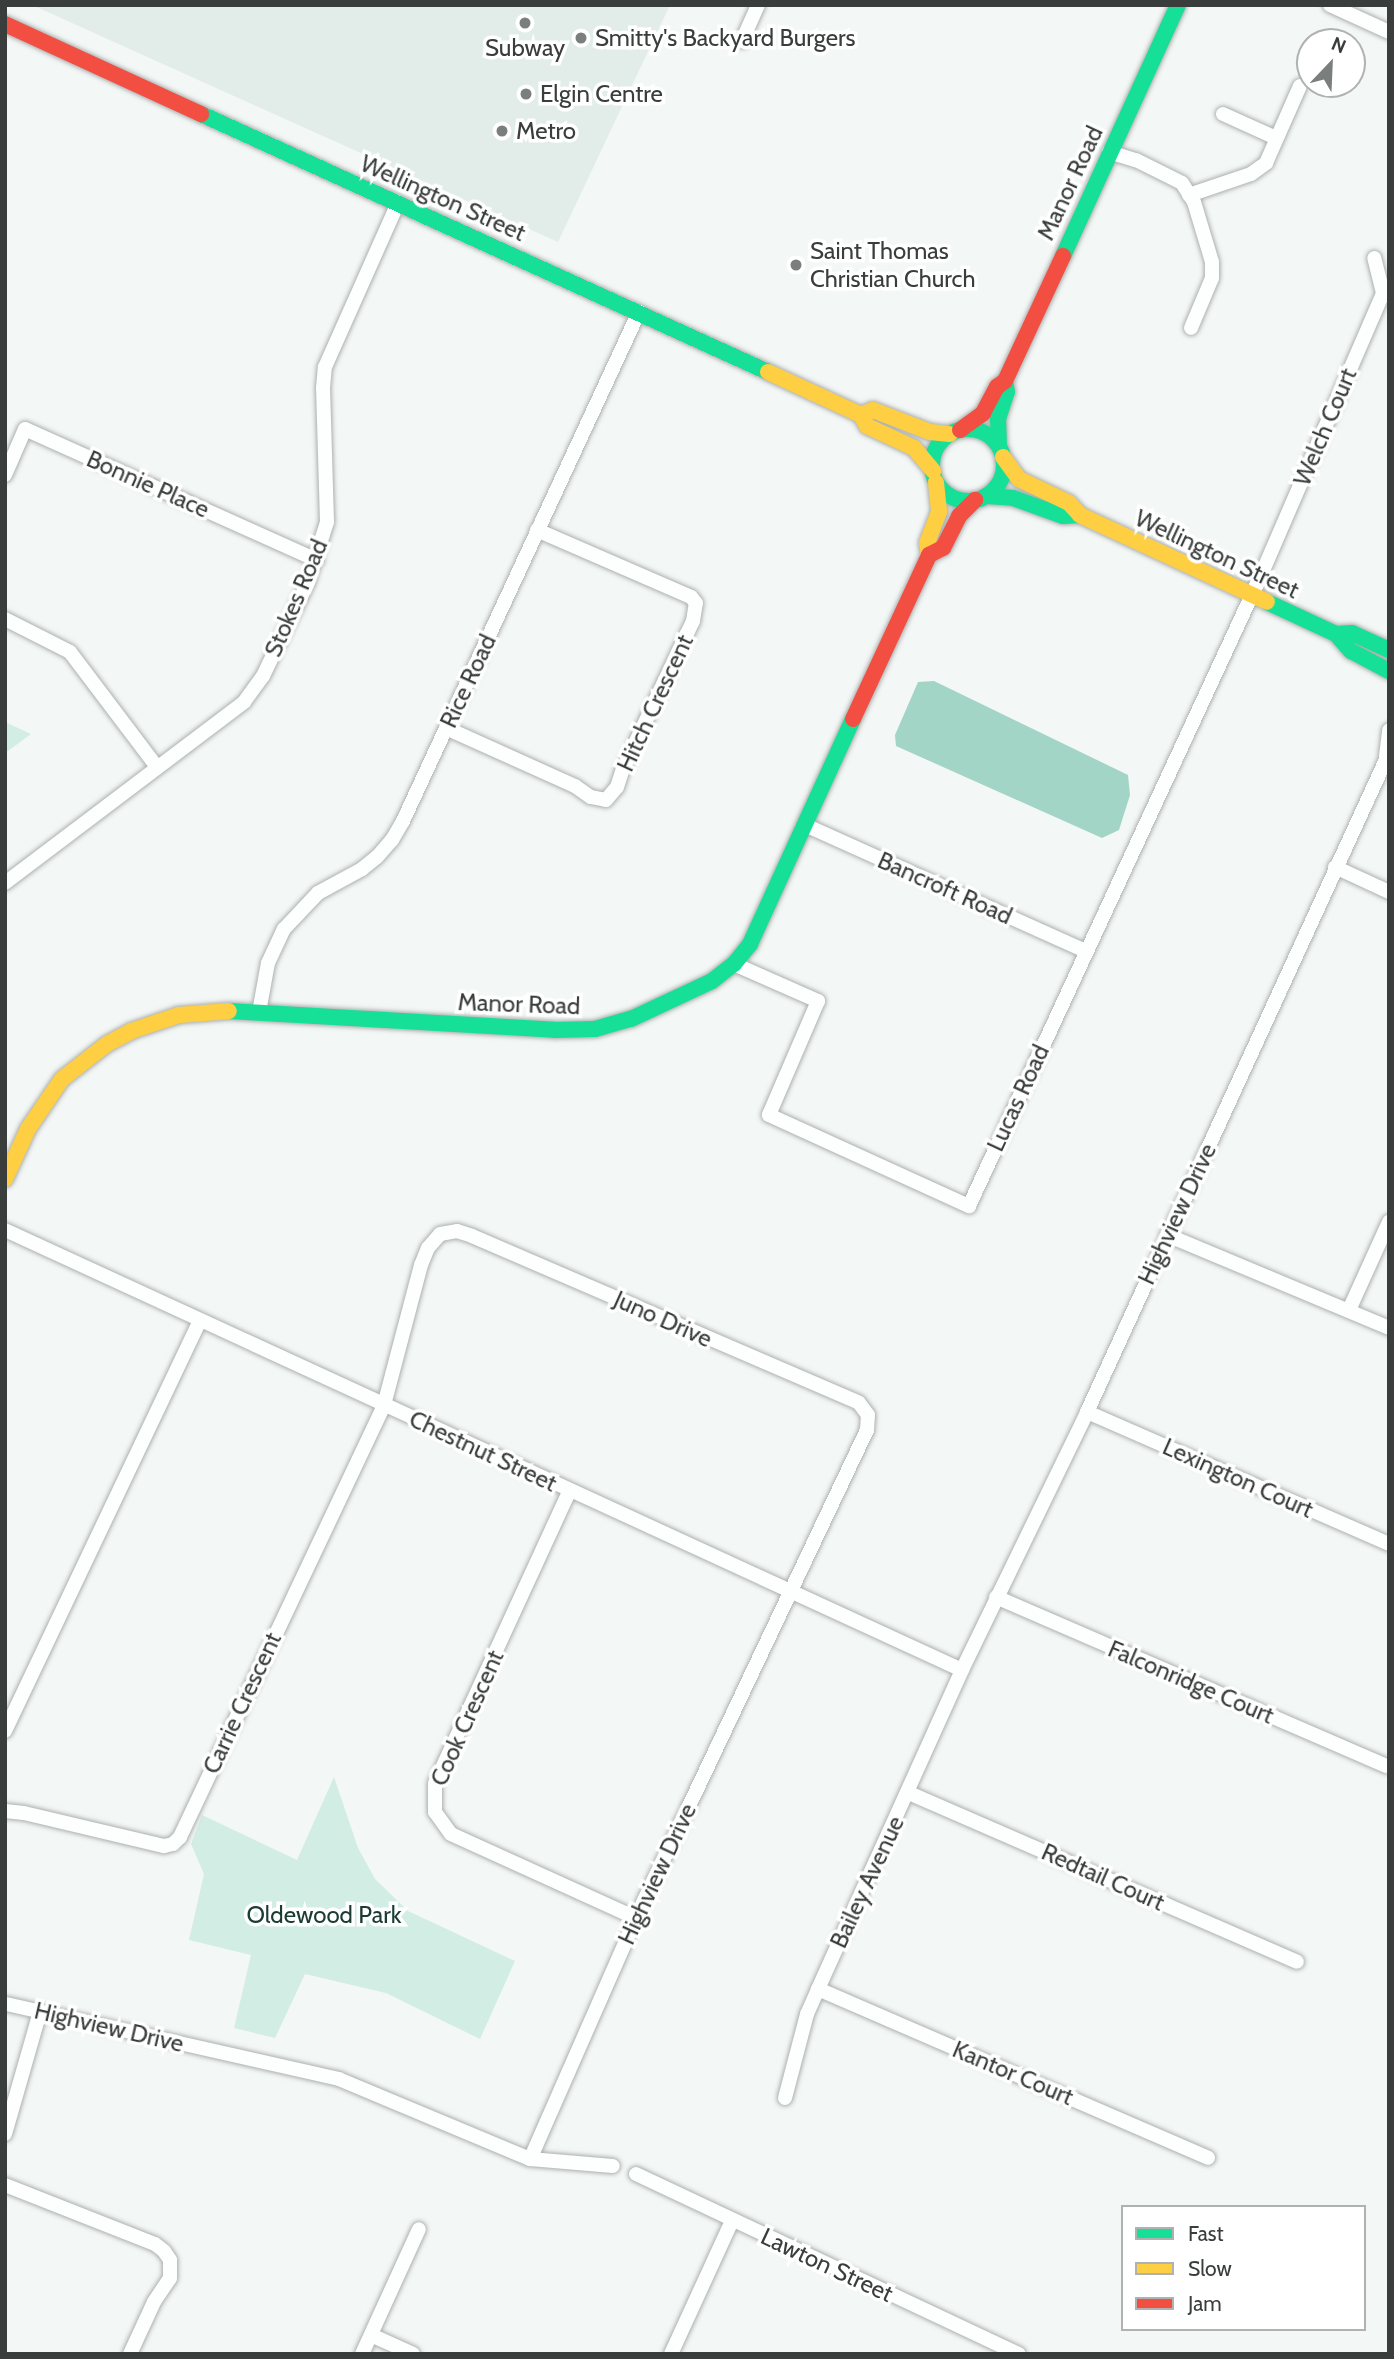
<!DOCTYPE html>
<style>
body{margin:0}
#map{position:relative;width:1394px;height:2359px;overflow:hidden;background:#f3f7f6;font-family:Cabin,sans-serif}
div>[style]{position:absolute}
.built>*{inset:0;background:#e2ede9}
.green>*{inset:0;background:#d2ede4}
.water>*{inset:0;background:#a2d5c6}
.roads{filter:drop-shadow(0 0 2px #adb0af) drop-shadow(0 0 2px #adb0af)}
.street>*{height:14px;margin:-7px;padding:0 7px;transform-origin:7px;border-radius:7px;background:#fdfefe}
.fast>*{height:16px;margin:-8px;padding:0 8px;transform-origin:8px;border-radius:8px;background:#16e098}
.fast>.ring{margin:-8px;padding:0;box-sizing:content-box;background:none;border:16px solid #16e098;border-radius:50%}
.slow>*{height:16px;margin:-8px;padding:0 8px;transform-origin:8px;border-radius:8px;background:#ffcf43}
.jam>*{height:16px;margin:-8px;padding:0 8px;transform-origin:8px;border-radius:8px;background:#f24e42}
.dots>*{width:19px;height:19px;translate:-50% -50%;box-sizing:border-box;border:4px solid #fff;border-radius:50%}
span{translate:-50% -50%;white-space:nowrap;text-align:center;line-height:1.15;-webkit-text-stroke:7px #fff;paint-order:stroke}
.poi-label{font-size:24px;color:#393d3c}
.left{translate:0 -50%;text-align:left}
.street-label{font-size:24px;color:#393d3c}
.park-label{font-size:24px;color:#1a3c33}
.frame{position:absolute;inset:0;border:7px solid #393d3c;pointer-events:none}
.legend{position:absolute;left:1121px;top:2205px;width:245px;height:126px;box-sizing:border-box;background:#fff;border:2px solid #b0b1b1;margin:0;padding:9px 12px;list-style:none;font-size:21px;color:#393d3c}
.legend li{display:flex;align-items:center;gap:14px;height:35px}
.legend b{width:35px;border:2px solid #b0b1b1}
.north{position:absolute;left:1296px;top:28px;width:70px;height:70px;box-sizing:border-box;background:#fff;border:2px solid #b0b1b1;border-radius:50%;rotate:23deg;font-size:19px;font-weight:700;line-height:28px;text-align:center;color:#393d3c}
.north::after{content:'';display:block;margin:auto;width:24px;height:32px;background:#7a7e7d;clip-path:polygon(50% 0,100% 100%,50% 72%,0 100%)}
</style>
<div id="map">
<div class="built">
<i style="clip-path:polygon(32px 5px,670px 5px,558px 242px)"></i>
</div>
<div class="green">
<i style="clip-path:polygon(5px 722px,31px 734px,5px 753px)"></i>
<i style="clip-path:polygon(334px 1777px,358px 1848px,375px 1879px,408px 1911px,515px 1961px,480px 2039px,386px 1993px,305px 1974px,275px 2038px,234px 2028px,251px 1955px,189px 1940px,204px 1874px,191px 1844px,202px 1815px,297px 1860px)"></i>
</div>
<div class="water">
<i style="clip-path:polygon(934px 681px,1128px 775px,1130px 795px,1119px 830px,1102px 838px,896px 746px,895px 735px,918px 682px)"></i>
</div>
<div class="roads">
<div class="street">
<i style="left:1330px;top:5px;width:65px;rotate:24.6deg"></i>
<i style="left:742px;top:41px;width:39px;rotate:-66deg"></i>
<i style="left:1223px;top:114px;width:58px;rotate:24.4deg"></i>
<i style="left:1109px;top:152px;width:28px;rotate:17deg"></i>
<i style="left:1136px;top:160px;width:51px;rotate:26.6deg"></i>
<i style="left:1182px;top:183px;width:22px;rotate:58deg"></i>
<i style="left:1194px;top:202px;width:63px;rotate:73.3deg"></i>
<i style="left:1212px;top:262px;width:16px;rotate:90deg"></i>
<i style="left:1212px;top:278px;width:54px;rotate:112.8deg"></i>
<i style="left:1189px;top:195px;width:65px;rotate:-18.7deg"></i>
<i style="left:1251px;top:174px;width:19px;rotate:-36deg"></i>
<i style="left:1266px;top:163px;width:84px;rotate:-66.2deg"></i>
<i style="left:5px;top:475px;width:50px;rotate:-66.5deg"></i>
<i style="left:25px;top:429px;width:320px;rotate:24.2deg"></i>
<i style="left:5px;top:619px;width:73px;rotate:26.9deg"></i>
<i style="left:70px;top:652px;width:144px;rotate:52.9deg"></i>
<i style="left:446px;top:728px;width:141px;rotate:24.2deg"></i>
<i style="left:575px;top:786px;width:19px;rotate:35deg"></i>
<i style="left:591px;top:797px;width:15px;rotate:11deg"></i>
<i style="left:606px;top:800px;width:17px;rotate:-50deg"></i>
<i style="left:617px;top:787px;width:19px;rotate:-72deg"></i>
<i style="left:623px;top:769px;width:164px;rotate:-64.7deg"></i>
<i style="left:693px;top:621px;width:18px;rotate:-81deg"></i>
<i style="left:696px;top:603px;width:8px;rotate:-130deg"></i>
<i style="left:691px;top:597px;width:168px;rotate:-156.5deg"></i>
<i style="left:1386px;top:756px;width:26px;rotate:-83deg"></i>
<i style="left:805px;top:825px;width:307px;rotate:24.2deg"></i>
<i style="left:1335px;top:867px;width:60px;rotate:24.8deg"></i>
<i style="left:5px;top:883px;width:300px;rotate:-37.1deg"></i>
<i style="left:244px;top:702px;width:32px;rotate:-54deg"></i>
<i style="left:263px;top:676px;width:104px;rotate:-64.4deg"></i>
<i style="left:308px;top:582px;width:63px;rotate:-72.4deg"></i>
<i style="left:327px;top:522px;width:134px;rotate:-91.7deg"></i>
<i style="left:323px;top:388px;width:21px;rotate:-85deg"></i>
<i style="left:325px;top:367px;width:180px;rotate:-66deg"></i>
<i style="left:734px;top:964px;width:92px;rotate:23.8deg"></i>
<i style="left:818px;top:1001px;width:124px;rotate:113.3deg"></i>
<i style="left:769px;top:1115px;width:220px;rotate:24.5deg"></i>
<i style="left:969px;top:1206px;width:698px;rotate:-65.16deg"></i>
<i style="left:1262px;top:573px;width:305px;rotate:-66.6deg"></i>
<i style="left:1383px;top:293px;width:36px;rotate:-104deg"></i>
<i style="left:259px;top:1012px;width:50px;rotate:-79.6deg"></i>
<i style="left:268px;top:963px;width:38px;rotate:-65deg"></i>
<i style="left:284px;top:929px;width:50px;rotate:-46.6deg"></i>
<i style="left:318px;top:893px;width:50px;rotate:-28.6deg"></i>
<i style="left:362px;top:869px;width:19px;rotate:-39deg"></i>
<i style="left:377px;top:857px;width:23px;rotate:-49deg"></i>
<i style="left:392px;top:840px;width:22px;rotate:-60deg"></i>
<i style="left:403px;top:821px;width:561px;rotate:-65.13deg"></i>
<i style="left:5px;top:1230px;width:1053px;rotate:24.69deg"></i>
<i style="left:1167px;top:1235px;width:241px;rotate:22.7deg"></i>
<i style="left:1349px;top:1310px;width:97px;rotate:-65.6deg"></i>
<i style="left:1087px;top:1412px;width:330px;rotate:23.6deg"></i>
<i style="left:569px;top:1492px;width:321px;rotate:114.7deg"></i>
<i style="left:435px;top:1784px;width:28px;rotate:90deg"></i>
<i style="left:435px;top:1812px;width:27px;rotate:54deg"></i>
<i style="left:451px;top:1834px;width:203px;rotate:24.4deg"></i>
<i style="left:996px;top:1597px;width:426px;rotate:23.4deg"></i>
<i style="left:5px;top:1731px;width:454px;rotate:-64.6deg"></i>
<i style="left:909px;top:1793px;width:423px;rotate:23.5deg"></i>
<i style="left:5px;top:1811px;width:19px;rotate:6deg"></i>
<i style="left:24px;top:1813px;width:144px;rotate:13.3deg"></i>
<i style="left:164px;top:1846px;width:9px;rotate:-13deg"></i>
<i style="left:173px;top:1844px;width:10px;rotate:-45deg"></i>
<i style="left:180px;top:1837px;width:478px;rotate:-64.7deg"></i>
<i style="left:384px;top:1405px;width:145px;rotate:-75.2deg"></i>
<i style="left:421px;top:1265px;width:18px;rotate:-68deg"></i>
<i style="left:428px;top:1248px;width:18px;rotate:-49deg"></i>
<i style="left:440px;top:1234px;width:17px;rotate:-10deg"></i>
<i style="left:457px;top:1231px;width:16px;rotate:18deg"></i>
<i style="left:472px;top:1236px;width:421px;rotate:23.3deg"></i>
<i style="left:859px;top:1403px;width:15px;rotate:53deg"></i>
<i style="left:868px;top:1415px;width:15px;rotate:94deg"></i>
<i style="left:867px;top:1430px;width:540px;rotate:115.33deg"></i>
<i style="left:636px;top:1918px;width:263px;rotate:113.7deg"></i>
<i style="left:530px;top:2159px;width:207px;rotate:-157.3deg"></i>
<i style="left:339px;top:2079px;width:342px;rotate:-167.3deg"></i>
<i style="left:818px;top:1989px;width:425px;rotate:23.4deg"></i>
<i style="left:785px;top:2098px;width:87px;rotate:-75.3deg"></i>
<i style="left:807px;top:2014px;width:27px;rotate:-66deg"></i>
<i style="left:818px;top:1989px;width:350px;rotate:-65.7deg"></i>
<i style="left:962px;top:1670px;width:287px;rotate:-64.1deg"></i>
<i style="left:1087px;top:1412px;width:725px;rotate:-65.38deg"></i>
<i style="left:5px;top:2134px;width:127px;rotate:-74deg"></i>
<i style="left:530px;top:2159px;width:83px;rotate:4.8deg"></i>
<i style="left:636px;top:2174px;width:423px;rotate:25.2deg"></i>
<i style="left:5px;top:2185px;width:161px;rotate:21.5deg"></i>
<i style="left:155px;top:2244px;width:11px;rotate:38deg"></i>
<i style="left:164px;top:2251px;width:11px;rotate:56deg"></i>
<i style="left:170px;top:2260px;width:18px;rotate:90deg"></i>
<i style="left:170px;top:2278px;width:29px;rotate:124deg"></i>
<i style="left:154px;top:2302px;width:57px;rotate:114.8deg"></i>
<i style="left:371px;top:2335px;width:46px;rotate:24.3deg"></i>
<i style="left:362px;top:2354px;width:137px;rotate:-65.5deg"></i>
<i style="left:671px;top:2354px;width:146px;rotate:-65.4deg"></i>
</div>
<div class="fast">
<i style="left:201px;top:114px;width:623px;rotate:24.47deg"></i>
<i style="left:1063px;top:256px;width:276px;rotate:-65.4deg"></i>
<i class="ring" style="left:932px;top:429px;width:56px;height:56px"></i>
<i style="left:999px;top:446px;width:27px;rotate:-92deg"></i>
<i style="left:998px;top:419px;width:28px;rotate:-72deg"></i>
<i style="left:1007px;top:392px;width:10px;rotate:-101deg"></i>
<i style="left:986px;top:496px;width:27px;rotate:4deg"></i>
<i style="left:1013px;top:498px;width:53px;rotate:19.8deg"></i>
<i style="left:1063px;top:516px;width:17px;rotate:-3deg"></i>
<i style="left:1267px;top:602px;width:76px;rotate:24.9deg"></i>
<i style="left:1336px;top:634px;width:16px;rotate:-4deg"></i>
<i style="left:1352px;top:633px;width:41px;rotate:24.7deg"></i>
<i style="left:1336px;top:634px;width:23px;rotate:49deg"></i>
<i style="left:1351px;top:651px;width:43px;rotate:27.8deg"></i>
<i style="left:229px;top:1011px;width:326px;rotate:3.3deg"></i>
<i style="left:554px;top:1030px;width:41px;rotate:-1.4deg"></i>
<i style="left:595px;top:1029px;width:37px;rotate:-16deg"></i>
<i style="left:631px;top:1019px;width:89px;rotate:-25.1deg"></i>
<i style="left:712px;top:981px;width:28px;rotate:-38deg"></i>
<i style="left:734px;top:964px;width:26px;rotate:-51deg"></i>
<i style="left:750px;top:944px;width:247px;rotate:-65.4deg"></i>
</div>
<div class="slow">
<i style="left:768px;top:372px;width:102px;rotate:24.8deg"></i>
<i style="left:861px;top:415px;width:13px;rotate:61deg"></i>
<i style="left:867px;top:426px;width:52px;rotate:25.1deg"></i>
<i style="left:914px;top:448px;width:30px;rotate:50deg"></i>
<i style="left:861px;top:415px;width:13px;rotate:-23deg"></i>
<i style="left:873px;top:410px;width:61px;rotate:21.1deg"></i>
<i style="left:930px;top:432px;width:20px;rotate:6deg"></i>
<i style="left:1003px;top:457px;width:27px;rotate:54deg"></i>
<i style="left:1019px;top:479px;width:55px;rotate:25.6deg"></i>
<i style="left:1069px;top:503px;width:16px;rotate:47deg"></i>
<i style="left:1080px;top:515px;width:206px;rotate:24.9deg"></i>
<i style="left:929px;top:555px;width:12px;rotate:-99deg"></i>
<i style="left:927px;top:543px;width:34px;rotate:-69deg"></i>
<i style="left:939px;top:511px;width:29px;rotate:-96deg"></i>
<i style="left:5px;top:1179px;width:55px;rotate:-65.3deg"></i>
<i style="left:28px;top:1129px;width:60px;rotate:-55.8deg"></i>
<i style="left:62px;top:1079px;width:57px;rotate:-37.9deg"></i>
<i style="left:107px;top:1044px;width:27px;rotate:-28deg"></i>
<i style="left:131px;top:1031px;width:51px;rotate:-18.4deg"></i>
<i style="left:179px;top:1015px;width:50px;rotate:-4.6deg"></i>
</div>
<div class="jam">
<i style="left:5px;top:24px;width:216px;rotate:24.7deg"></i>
<i style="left:960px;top:430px;width:29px;rotate:-36deg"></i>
<i style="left:983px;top:413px;width:30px;rotate:-62deg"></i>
<i style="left:997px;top:387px;width:10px;rotate:-37deg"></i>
<i style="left:1005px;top:381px;width:138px;rotate:-65.1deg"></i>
<i style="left:853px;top:719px;width:181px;rotate:-65.1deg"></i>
<i style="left:929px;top:555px;width:16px;rotate:-27deg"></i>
<i style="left:943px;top:548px;width:36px;rotate:-63deg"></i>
<i style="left:959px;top:516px;width:23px;rotate:-45deg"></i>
</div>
</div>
<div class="dots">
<i style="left:525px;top:23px;background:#7a7e7d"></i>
<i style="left:581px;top:38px;background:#7a7e7d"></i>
<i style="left:526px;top:94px;background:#7a7e7d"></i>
<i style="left:502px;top:131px;background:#7a7e7d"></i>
<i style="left:796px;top:265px;background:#7a7e7d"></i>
</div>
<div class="poi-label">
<span class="left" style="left:595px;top:38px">Smitty's Backyard Burgers</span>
<span style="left:525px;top:48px">Subway</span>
<span class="left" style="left:540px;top:94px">Elgin Centre</span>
<span class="left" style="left:516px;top:131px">Metro</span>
<span class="left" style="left:810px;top:265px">Saint Thomas<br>Christian Church</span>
</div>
<div class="street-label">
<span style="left:1070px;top:183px;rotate:-65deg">Manor Road</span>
<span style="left:443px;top:198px;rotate:24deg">Wellington Street</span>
<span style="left:1325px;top:427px;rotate:-67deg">Welch Court</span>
<span style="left:148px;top:484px;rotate:24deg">Bonnie Place</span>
<span style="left:1217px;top:554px;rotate:25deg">Wellington Street</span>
<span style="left:296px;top:598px;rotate:-67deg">Stokes Road</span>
<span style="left:468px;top:681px;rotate:-65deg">Rice Road</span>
<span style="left:655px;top:703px;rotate:-65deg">Hitch Crescent</span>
<span style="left:945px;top:888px;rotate:24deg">Bancroft Road</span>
<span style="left:519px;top:1004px;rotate:2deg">Manor Road</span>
<span style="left:1018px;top:1098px;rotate:-65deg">Lucas Road</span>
<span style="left:1177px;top:1214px;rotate:-65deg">Highview Drive</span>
<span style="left:663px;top:1319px;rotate:24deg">Juno Drive</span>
<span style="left:483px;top:1451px;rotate:25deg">Chestnut Street</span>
<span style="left:1238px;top:1478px;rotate:24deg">Lexington Court</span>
<span style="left:1191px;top:1682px;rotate:23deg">Falconridge Court</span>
<span style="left:242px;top:1703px;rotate:-65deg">Carrie Crescent</span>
<span style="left:467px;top:1718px;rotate:-66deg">Cook Crescent</span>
<span style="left:657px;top:1874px;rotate:-65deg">Highview Drive</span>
<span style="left:1103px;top:1877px;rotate:24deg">Redtail Court</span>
<span style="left:867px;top:1882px;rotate:-65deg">Bailey Avenue</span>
<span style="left:109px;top:2027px;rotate:13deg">Highview Drive</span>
<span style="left:1013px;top:2073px;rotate:23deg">Kantor Court</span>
<span style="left:827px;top:2265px;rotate:25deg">Lawton Street</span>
</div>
<div class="park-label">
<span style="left:324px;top:1915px">Oldewood Park</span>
</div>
<div class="frame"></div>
<ul class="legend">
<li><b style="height:9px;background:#16e098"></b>Fast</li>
<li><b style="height:9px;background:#ffcf43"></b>Slow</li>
<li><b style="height:9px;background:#f24e42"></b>Jam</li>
</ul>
<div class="north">N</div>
</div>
